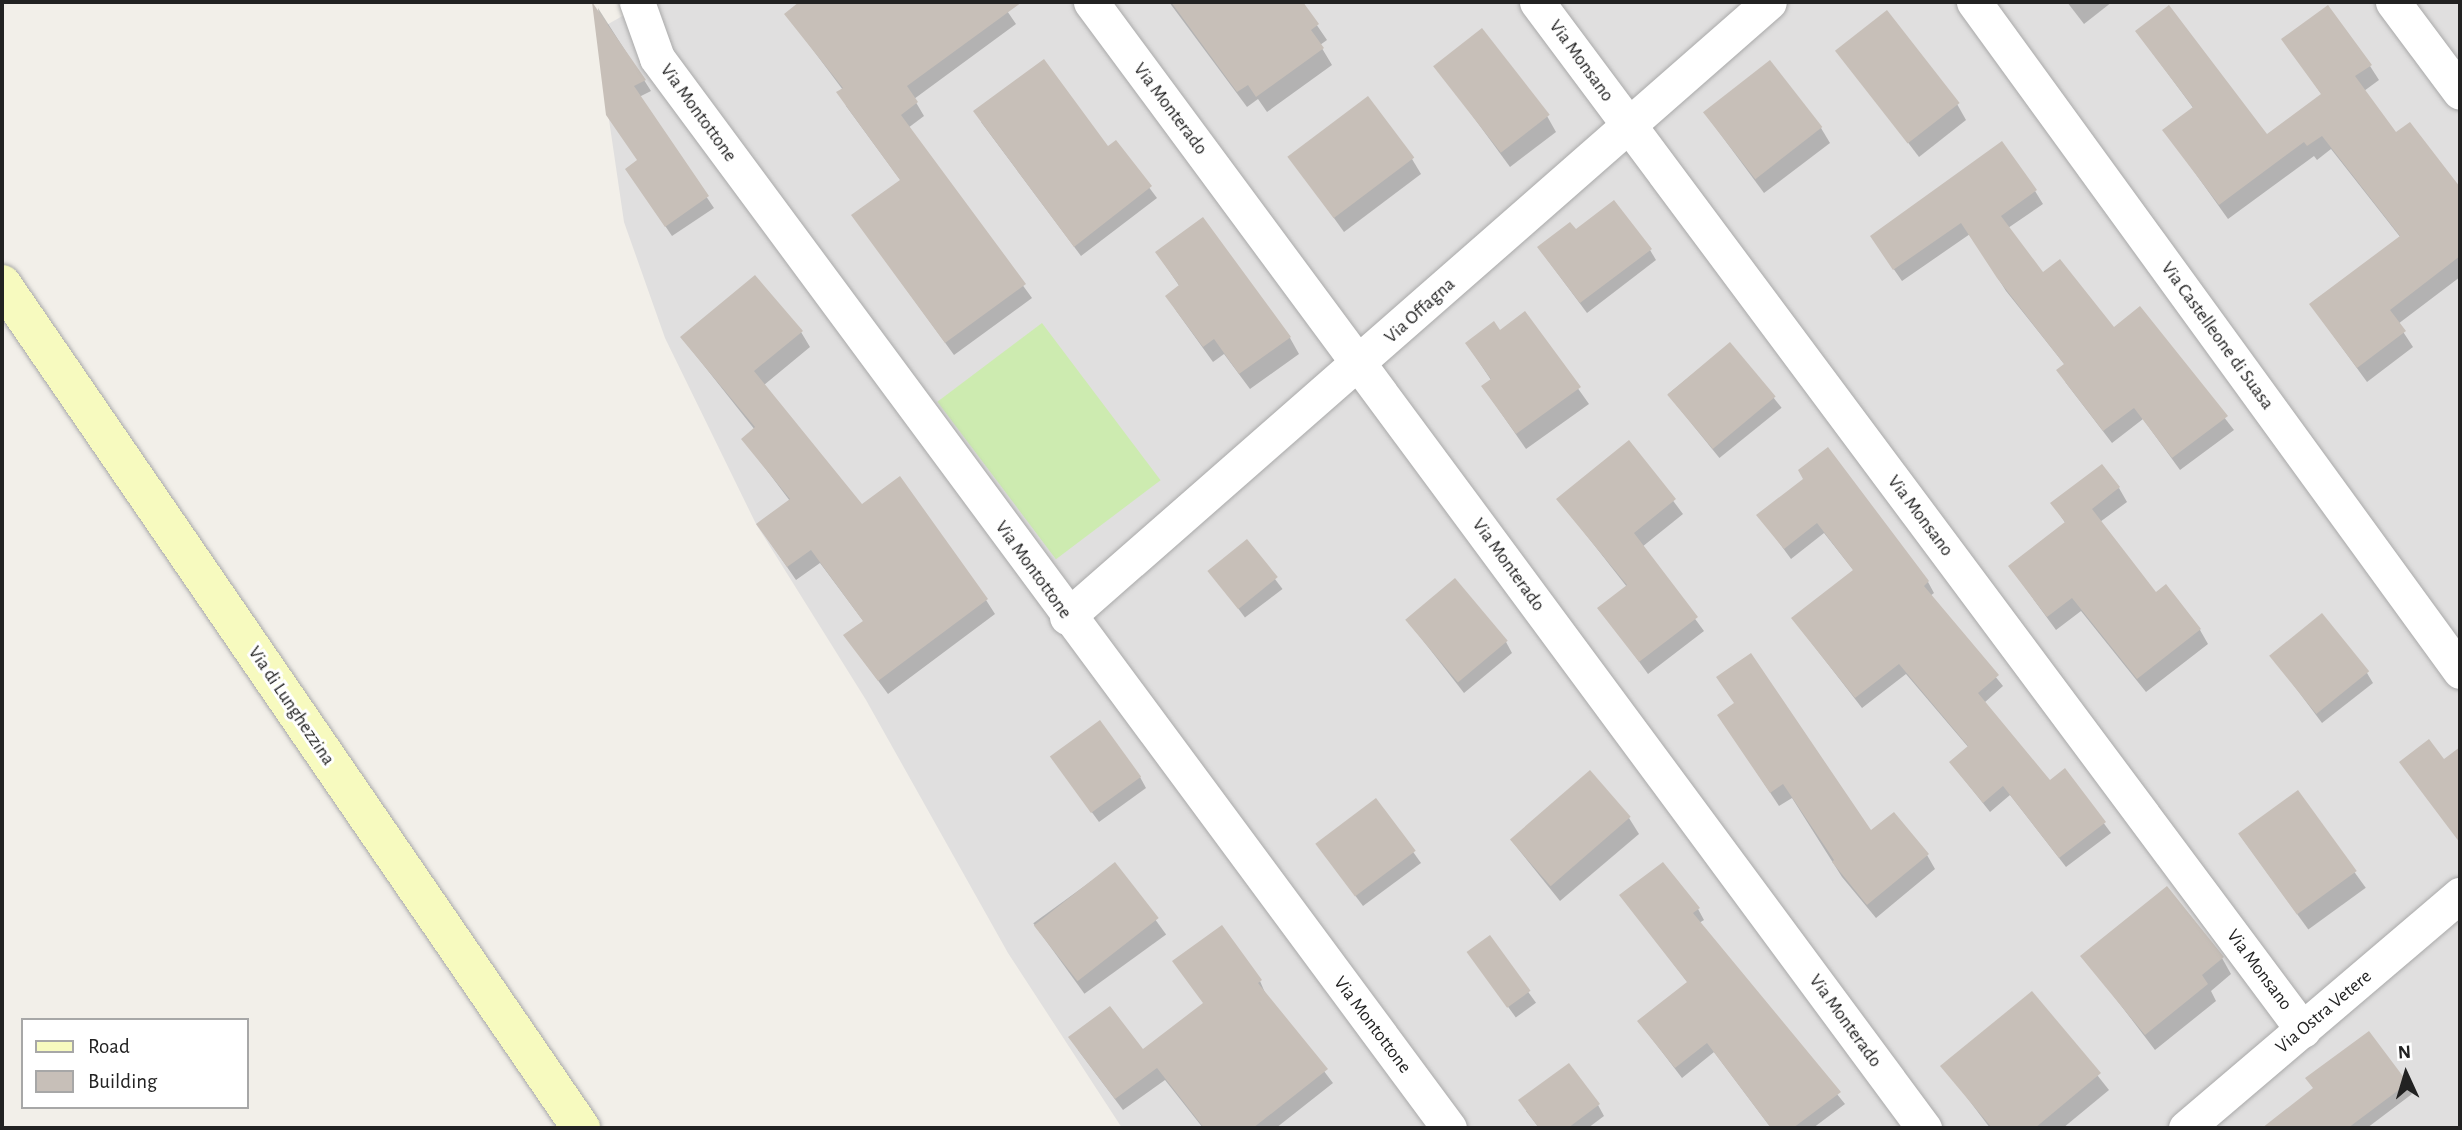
<!DOCTYPE html>
<style>
body{margin:0}
#map{position:relative;width:2462px;height:1130px;overflow:hidden;background:#f2efe9;font-family:"Alegreya Sans",sans-serif}
div>[style]{position:absolute}
.residential>*{inset:0;background:#e0dfdf}
.grass>*{inset:0;background:#cdebb0;transform-origin:0 0}
.shadow>*{inset:0;background:#0003;transform-origin:0 0}
.building>*{inset:0;background:#c7bfb8;transform-origin:0 0}
.roads{filter:drop-shadow(0 0 2px #a9a9a9) drop-shadow(0 0 2px #a9a9a9)}
.street>*{height:35px;margin:-17.5px;padding:0 17.5px;transform-origin:17.5px;border-radius:17.5px;background:#fff}
.secondary>*{height:38px;margin:-19px;padding:0 19px;transform-origin:19px;border-radius:19px;background:#f7fabf}
span{translate:-50% -50%;white-space:nowrap;text-align:center;line-height:1.15;-webkit-text-stroke:6px #fff;paint-order:stroke}
.street-label{font-size:19px;color:#222}
.frame{position:absolute;inset:0;border:4px solid #222;pointer-events:none}
.legend{position:absolute;left:21px;top:1018px;width:228px;height:91px;box-sizing:border-box;background:#fff;border:2px solid #a7a7a7;margin:0;padding:9px 12px;list-style:none;font-size:21px;color:#222}
.legend li{display:flex;align-items:center;gap:14px;height:35px}
.legend b{width:35px;border:2px solid #a7a7a7}
.north{position:absolute;left:2371px;top:1039px;width:70px;height:70px;-webkit-text-stroke:5px #fff;paint-order:stroke;rotate:356deg;font-size:19px;font-weight:700;line-height:28px;text-align:center;color:#222}
.north::after{content:'';display:block;margin:auto;width:24px;height:32px;background:#222;clip-path:polygon(50% 0,100% 100%,50% 72%,0 100%)}
</style>
<div id="map">
<div class="residential">
<i style="clip-path:polygon(647px 2px,2460px 2px,2460px 1128px,1122px 1128px,1008px 953px,866px 700px,756px 524px,665px 338px,624px 222px,596px 31px)"></i>
</div>
<div class="grass">
<i style="left:1042px;top:323px;width:197px;height:131px;rotate:53deg"></i>
</div>
<div class="shadow">
<i style="clip-path:polygon(802px 2px,1001px 2px,1016px 24px,914px 99px,924px 116px,908px 128px,1032px 298px,954px 355px,853px 216px,901px 181px,846px 106px,843px 90px,786px 14px)"></i>
<i style="clip-path:polygon(1169px 2px,1301px 2px,1327px 40px,1320px 45px,1332px 65px,1267px 112px,1258px 99px,1247px 107px)"></i>
<i style="clip-path:polygon(2067px 2px,2112px 2px,2084px 24px)"></i>
<i style="clip-path:polygon(598px 8px,651px 91px,639px 97px,714px 208px,672px 236px,634px 180px,639px 161px,608px 115px)"></i>
<i style="clip-path:polygon(2137px 32px,2266px 136px,2322px 95px,2284px 40px,2370px 66px,2379px 80px,2364px 91px,2396px 135px,2409px 125px,2460px 190px,2460px 277px,2398px 324px,2413px 347px,2367px 382px,2311px 305px,2401px 238px,2331px 149px,2317px 160px,2314px 156px,2228px 219px,2165px 131px,2194px 109px)"></i>
<i style="clip-path:polygon(1838px 51px,1957px 104px,1966px 120px,1919px 157px)"></i>
<i style="clip-path:polygon(1436px 66px,1547px 116px,1556px 132px,1510px 167px)"></i>
<i style="clip-path:polygon(1704px 112px,1821px 128px,1830px 143px,1764px 193px)"></i>
<i style="clip-path:polygon(981px 122px,1107px 149px,1115px 142px,1157px 198px,1081px 256px)"></i>
<i style="clip-path:polygon(1290px 157px,1412px 159px,1421px 174px,1344px 232px)"></i>
<i style="clip-path:polygon(2035px 191px,2043px 204px,2008px 228px,2043px 275px,2113px 329px,2140px 309px,2234px 430px,2180px 470px,2143px 419px,2112px 443px,2066px 383px,2059px 370px,2065px 365px,2006px 291px,1970px 234px,1902px 281px,1879px 248px)"></i>
<i style="clip-path:polygon(1575px 232px,1650px 250px,1656px 260px,1587px 313px,1546px 258px)"></i>
<i style="clip-path:polygon(1157px 253px,1290px 338px,1299px 354px,1250px 389px,1224px 354px,1213px 362px,1177px 312px,1167px 296px,1180px 287px)"></i>
<i style="clip-path:polygon(1525px 314px,1589px 404px,1526px 449px,1483px 387px,1491px 380px,1467px 344px,1500px 332px)"></i>
<i style="clip-path:polygon(801px 332px,810px 347px,764px 385px,862px 506px,986px 600px,995px 614px,888px 694px,845px 636px,864px 622px,820px 563px,796px 580px,758px 525px,790px 501px,743px 439px,755px 430px,682px 338px)"></i>
<i style="left:1730px;top:344px;width:82px;height:80px;rotate:51deg"></i>
<i style="clip-path:polygon(1629px 442px,1683px 514px,1642px 547px,1704px 631px,1648px 674px,1600px 608px,1627px 587px,1558px 499px)"></i>
<i style="clip-path:polygon(1805px 480px,1928px 582px,1934px 593px,1930px 596px,2003px 686px,1984px 703px,2050px 782px,2065px 771px,2111px 833px,2066px 867px,2010px 795px,1990px 812px,1951px 763px,1969px 748px,1906px 674px,1862px 708px,1793px 619px,1854px 571px,1824px 533px,1791px 559px,1759px 515px)"></i>
<i style="clip-path:polygon(2119px 488px,2127px 502px,2100px 522px,2156px 594px,2200px 630px,2208px 644px,2146px 692px,2081px 611px,2056px 630px,2010px 567px,2066px 524px,2052px 503px)"></i>
<i style="left:1247px;top:542px;width:59px;height:47px;rotate:53deg"></i>
<i style="clip-path:polygon(1407px 620px,1506px 642px,1512px 653px,1464px 693px)"></i>
<i style="clip-path:polygon(2271px 655px,2367px 673px,2373px 683px,2322px 723px)"></i>
<i style="clip-path:polygon(1728px 729px,1871px 832px,1927px 855px,1935px 869px,1876px 918px,1842px 877px,1792px 798px,1779px 806px)"></i>
<i style="clip-path:polygon(1059px 767px,1140px 777px,1146px 788px,1099px 822px)"></i>
<i style="left:2297px;top:793px;width:117px;height:71px;rotate:54deg"></i>
<i style="clip-path:polygon(1376px 800px,1421px 863px,1363px 906px,1324px 854px)"></i>
<i style="clip-path:polygon(1629px 818px,1639px 834px,1560px 901px,1511px 840px)"></i>
<i style="left:1115px;top:864px;width:87px;height:101px;rotate:54deg"></i>
<i style="clip-path:polygon(1622px 896px,1698px 909px,1704px 920px,1699px 923px,1845px 1104px,1813px 1128px,1771px 1128px,1714px 1052px,1682px 1078px,1639px 1022px,1688px 983px)"></i>
<i style="left:1489px;top:938px;width:80px;height:25px;rotate:54deg"></i>
<i style="clip-path:polygon(2083px 956px,2222px 958px,2231px 974px,2211px 991px,2216px 1001px,2155px 1050px)"></i>
<i style="clip-path:polygon(1260px 981px,1266px 995px,1333px 1083px,1276px 1128px,1203px 1128px,1165px 1080px,1123px 1110px,1078px 1050px,1143px 1052px,1204px 1005px)"></i>
<i style="clip-path:polygon(2032px 993px,2109px 1090px,2063px 1128px,1990px 1128px,1943px 1066px)"></i>
<i style="clip-path:polygon(2308px 1079px,2406px 1084px,2412px 1094px,2367px 1128px,2264px 1128px,2314px 1089px)"></i>
<i style="clip-path:polygon(1598px 1105px,1604px 1116px,1588px 1128px,1539px 1128px,1526px 1111px)"></i>
</div>
<div class="building">
<i style="clip-path:polygon(592px 2px,646px 80px,634px 86px,709px 196px,665px 227px,625px 169px,637px 160px,606px 115px)"></i>
<i style="clip-path:polygon(799px 2px,1022px 2px,907px 86px,918px 102px,901px 115px,1026px 284px,945px 343px,851px 215px,900px 180px,836px 92px,843px 88px,784px 14px)"></i>
<i style="clip-path:polygon(1171px 2px,1303px 2px,1319px 24px,1311px 30px,1324px 48px,1256px 97px,1248px 85px,1237px 92px)"></i>
<i style="clip-path:polygon(2169px 5px,2267px 134px,2321px 94px,2281px 39px,2328px 5px,2372px 65px,2355px 76px,2396px 132px,2410px 122px,2460px 187px,2460px 256px,2390px 310px,2406px 331px,2357px 368px,2309px 304px,2400px 236px,2322px 136px,2307px 146px,2304px 142px,2219px 205px,2162px 130px,2193px 107px,2135px 31px)"></i>
<i style="left:1887px;top:10px;width:118px;height:66px;rotate:52deg"></i>
<i style="left:1482px;top:28px;width:110px;height:62px;rotate:52deg"></i>
<i style="clip-path:polygon(1044px 59px,1108px 146px,1116px 140px,1152px 186px,1074px 247px,973px 111px)"></i>
<i style="left:1770px;top:60px;width:85px;height:85px;rotate:52deg"></i>
<i style="left:1368px;top:96px;width:77px;height:101px;rotate:53deg"></i>
<i style="clip-path:polygon(2002px 141px,2037px 190px,2001px 216px,2043px 272px,2060px 259px,2114px 327px,2140px 306px,2228px 416px,2172px 458px,2134px 408px,2103px 431px,2056px 370px,2064px 364px,1997px 278px,1961px 223px,1893px 270px,1870px 236px)"></i>
<i style="clip-path:polygon(1614px 200px,1652px 249px,1580px 303px,1537px 247px,1570px 222px,1576px 229px)"></i>
<i style="clip-path:polygon(1203px 217px,1291px 337px,1239px 374px,1214px 339px,1203px 347px,1165px 296px,1179px 285px,1155px 252px)"></i>
<i style="clip-path:polygon(755px 275px,803px 331px,754px 371px,862px 504px,900px 476px,988px 599px,878px 681px,843px 635px,863px 621px,811px 550px,787px 567px,756px 524px,790px 499px,741px 439px,755px 427px,680px 337px)"></i>
<i style="clip-path:polygon(1525px 311px,1581px 387px,1516px 434px,1481px 386px,1491px 379px,1465px 343px,1494px 321px,1500px 330px)"></i>
<i style="left:1730px;top:342px;width:71px;height:82px;rotate:50deg"></i>
<i style="clip-path:polygon(1629px 440px,1676px 499px,1634px 533px,1698px 617px,1639px 662px,1597px 608px,1627px 585px,1556px 499px)"></i>
<i style="clip-path:polygon(1828px 447px,1929px 581px,1924px 586px,1999px 675px,1978px 693px,2050px 780px,2065px 768px,2106px 822px,2059px 858px,2003px 786px,1983px 803px,1949px 762px,1968px 746px,1899px 664px,1855px 698px,1791px 618px,1853px 570px,1817px 523px,1784px 549px,1756px 515px,1803px 479px,1798px 470px)"></i>
<i style="clip-path:polygon(2102px 464px,2120px 487px,2092px 509px,2156px 592px,2166px 584px,2201px 629px,2137px 679px,2072px 598px,2047px 617px,2008px 566px,2065px 522px,2050px 503px)"></i>
<i style="left:1247px;top:539px;width:49px;height:51px;rotate:51deg"></i>
<i style="left:1455px;top:578px;width:82px;height:65px;rotate:50deg"></i>
<i style="left:2322px;top:613px;width:75px;height:68px;rotate:51deg"></i>
<i style="clip-path:polygon(1751px 653px,1871px 830px,1894px 812px,1929px 854px,1867px 905px,1832px 862px,1834px 860px,1783px 784px,1770px 793px,1717px 715px,1734px 703px,1716px 677px)"></i>
<i style="left:1100px;top:720px;width:70px;height:62px;rotate:54deg"></i>
<i style="clip-path:polygon(2429px 739px,2444px 759px,2460px 747px,2460px 843px,2399px 762px)"></i>
<i style="left:1590px;top:770px;width:62px;height:106px;rotate:49deg"></i>
<i style="left:2298px;top:790px;width:100px;height:74px;rotate:54deg"></i>
<i style="left:1376px;top:798px;width:66px;height:76px;rotate:53deg"></i>
<i style="left:1115px;top:862px;width:71px;height:103px;rotate:52deg"></i>
<i style="clip-path:polygon(1663px 862px,1700px 908px,1693px 913px,1841px 1092px,1793px 1128px,1771px 1128px,1707px 1043px,1675px 1068px,1637px 1021px,1687px 982px,1619px 895px)"></i>
<i style="clip-path:polygon(2167px 886px,2224px 957px,2202px 975px,2208px 984px,2145px 1035px,2080px 956px)"></i>
<i style="clip-path:polygon(1222px 925px,1262px 980px,1258px 983px,1328px 1069px,1253px 1128px,1204px 1128px,1157px 1068px,1115px 1099px,1068px 1037px,1110px 1006px,1143px 1049px,1203px 1003px,1172px 961px)"></i>
<i style="left:1490px;top:935px;width:69px;height:29px;rotate:54deg"></i>
<i style="clip-path:polygon(2032px 991px,2101px 1073px,2035px 1128px,1992px 1128px,1940px 1066px)"></i>
<i style="clip-path:polygon(2369px 1031px,2408px 1083px,2348px 1128px,2262px 1128px,2313px 1088px,2305px 1078px)"></i>
<i style="clip-path:polygon(1569px 1063px,1600px 1104px,1568px 1128px,1539px 1128px,1518px 1100px)"></i>
</div>
<div class="roads">
<div class="street">
<i style="left:637px;top:2px;width:59px;rotate:70.3deg"></i>
<i style="left:657px;top:58px;width:1331px;rotate:53.49deg"></i>
<i style="left:1091px;top:2px;width:1401px;rotate:53.51deg"></i>
<i style="left:1537px;top:2px;width:1282px;rotate:53.31deg"></i>
<i style="left:1974px;top:2px;width:827px;rotate:54deg"></i>
<i style="left:2393px;top:2px;width:112px;rotate:53.3deg"></i>
<i style="left:1067px;top:617px;width:933px;rotate:-41.22deg"></i>
<i style="left:2186px;top:1128px;width:360px;rotate:-40.4deg"></i>
</div>
<div class="secondary">
<i style="left:2px;top:284px;width:1024px;rotate:55.55deg"></i>
</div>
</div>
<div class="street-label">
<span style="left:1581px;top:61px;rotate:54deg">Via Monsano</span>
<span style="left:1170px;top:109px;rotate:53deg">Via Monterado</span>
<span style="left:698px;top:113px;rotate:54deg">Via Montottone</span>
<span style="left:1420px;top:311px;rotate:-42deg">Via Offagna</span>
<span style="left:2217px;top:336px;rotate:54deg">Via Castelleone di Suasa</span>
<span style="left:1920px;top:516px;rotate:53deg">Via Monsano</span>
<span style="left:1508px;top:565px;rotate:54deg">Via Monterado</span>
<span style="left:1033px;top:570px;rotate:54deg">Via Montottone</span>
<span style="left:291px;top:706px;rotate:56deg">Via di Lunghezzina</span>
<span style="left:2259px;top:970px;rotate:53deg">Via Monsano</span>
<span style="left:2324px;top:1012px;rotate:-40deg">Via Ostra Vetere</span>
<span style="left:1845px;top:1021px;rotate:54deg">Via Monterado</span>
<span style="left:1372px;top:1025px;rotate:53deg">Via Montottone</span>
</div>
<div class="frame"></div>
<ul class="legend">
<li><b style="height:9px;background:#f7fabf"></b>Road</li>
<li><b style="height:19px;background:#c7bfb8"></b>Building</li>
</ul>
<div class="north">N</div>
</div>
